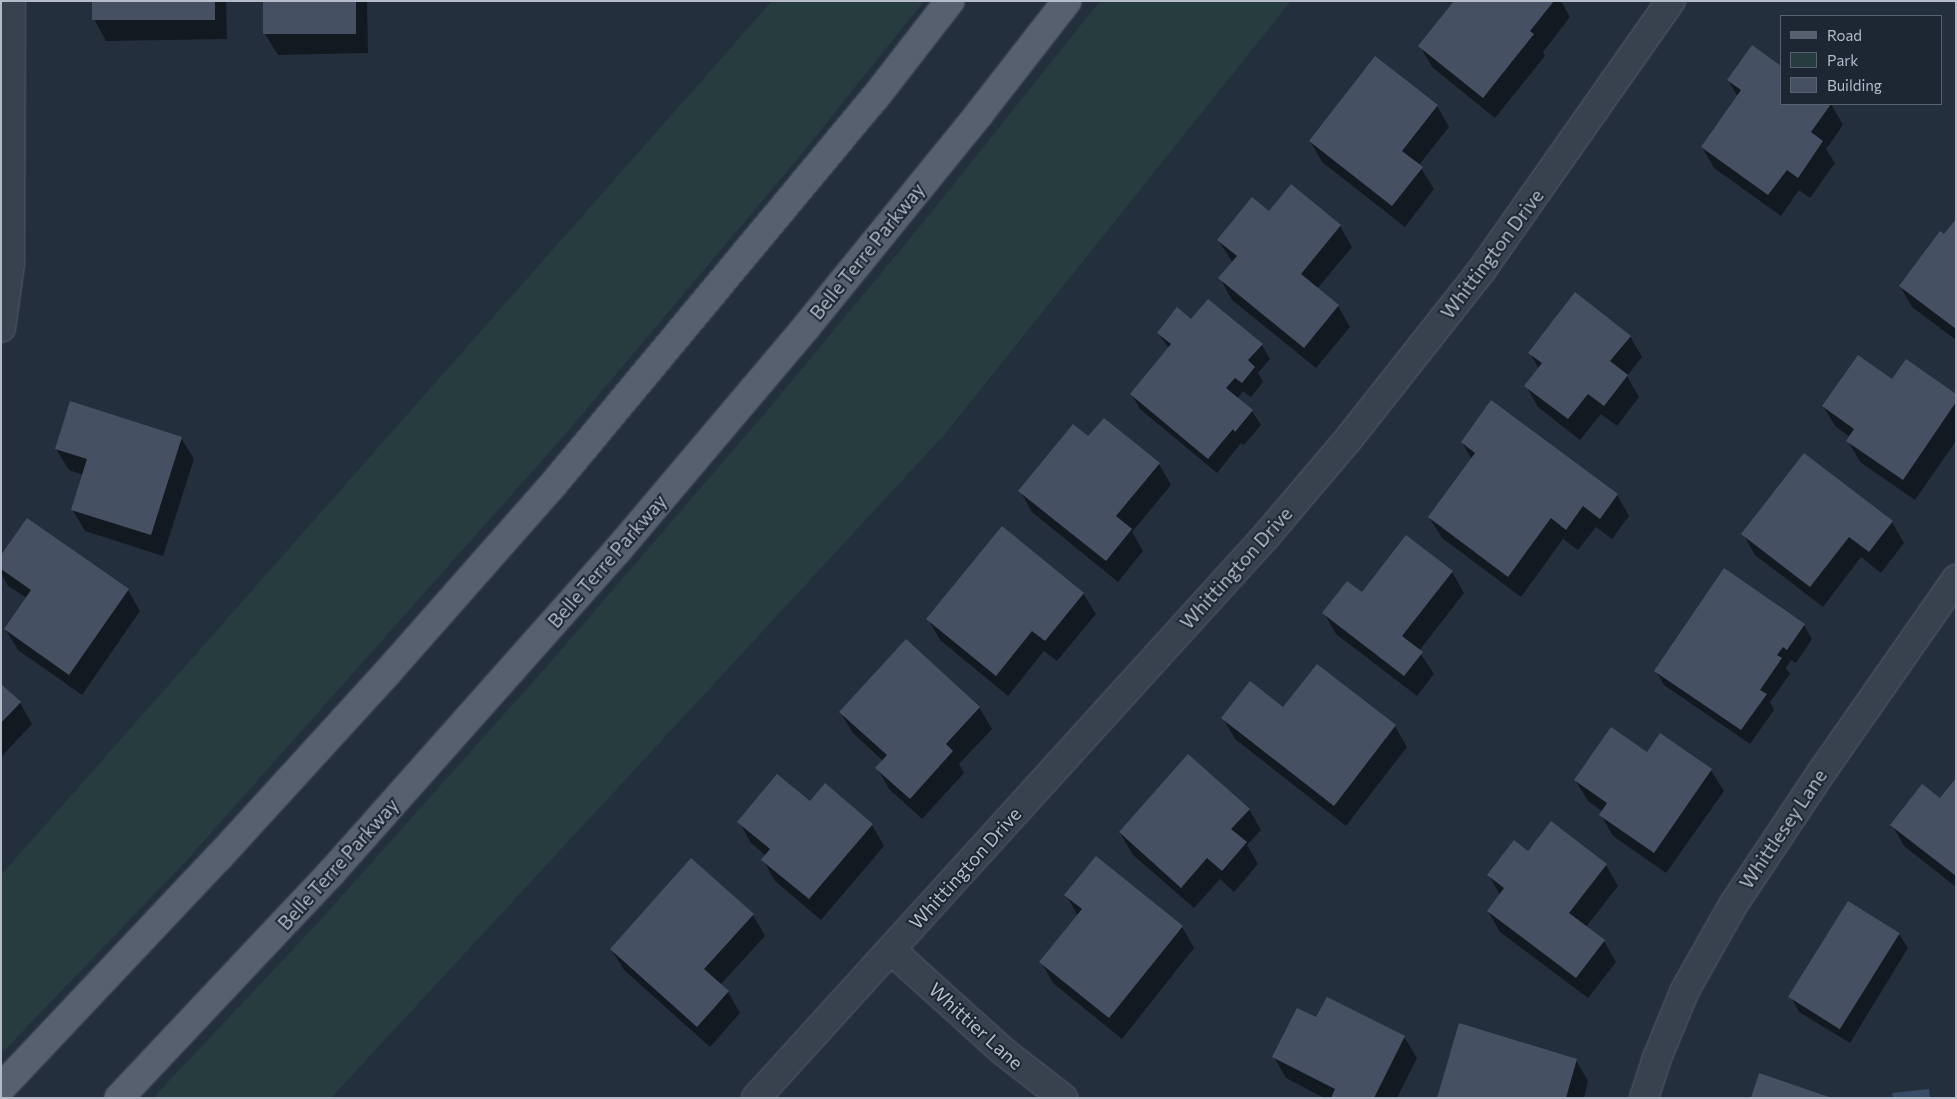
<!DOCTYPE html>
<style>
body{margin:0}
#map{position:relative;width:1957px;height:1099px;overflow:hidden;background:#242f3e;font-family:Commissioner,sans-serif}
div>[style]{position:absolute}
.green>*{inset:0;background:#263c3f}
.water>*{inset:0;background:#394c67}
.shadow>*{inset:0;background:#0007}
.building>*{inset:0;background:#455162;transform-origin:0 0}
.roads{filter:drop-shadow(0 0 1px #565f6c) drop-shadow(0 0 1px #565f6c)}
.minor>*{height:28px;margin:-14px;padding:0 14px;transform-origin:14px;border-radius:14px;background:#38414e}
.major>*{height:28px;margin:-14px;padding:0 14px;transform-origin:14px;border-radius:14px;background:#56606e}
span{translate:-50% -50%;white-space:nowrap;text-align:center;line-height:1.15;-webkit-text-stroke:4px #1d2633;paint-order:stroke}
.street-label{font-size:19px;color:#b4bcc9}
.frame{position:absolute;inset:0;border:2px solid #b4bcc9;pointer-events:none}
.legend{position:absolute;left:1780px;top:15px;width:162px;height:90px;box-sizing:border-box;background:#1d2633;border:1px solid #59626f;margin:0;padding:6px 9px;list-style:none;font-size:15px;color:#b4bcc9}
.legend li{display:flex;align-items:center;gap:10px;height:25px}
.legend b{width:25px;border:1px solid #59626f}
</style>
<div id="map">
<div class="green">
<i style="clip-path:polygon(772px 1px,924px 1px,795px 162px,569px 430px,187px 860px,1px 1054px,1px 875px)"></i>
<i style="clip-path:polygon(1100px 1px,1291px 1px,944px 435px,331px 1098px,153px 1098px,315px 926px,548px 665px,766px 412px,926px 219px)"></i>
</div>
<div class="water">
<i style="clip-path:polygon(1929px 1089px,1930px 1098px,1893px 1098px,1892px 1093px)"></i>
</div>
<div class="shadow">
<i style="clip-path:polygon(93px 1px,226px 1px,227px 39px,106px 41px,94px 19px)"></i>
<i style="clip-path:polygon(265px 1px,367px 1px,368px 53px,278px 55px,265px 34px)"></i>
<i style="clip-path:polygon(1456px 1px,1561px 1px,1570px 17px,1543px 52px,1545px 56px,1495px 118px,1432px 67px,1420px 46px)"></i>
<i style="clip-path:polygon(1728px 80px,1781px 104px,1831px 104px,1843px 125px,1826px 149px,1835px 163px,1810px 198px,1799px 190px,1781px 216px,1714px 168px,1702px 147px,1738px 97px)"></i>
<i style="clip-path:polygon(1437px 106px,1449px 127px,1419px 165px,1434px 189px,1405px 227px,1322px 162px,1310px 141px)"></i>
<i style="clip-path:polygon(1269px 213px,1340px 226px,1352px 247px,1317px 289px,1338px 306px,1350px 327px,1316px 368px,1232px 300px,1220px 278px,1233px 263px,1218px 240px)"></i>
<i style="clip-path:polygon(1956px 221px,1956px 340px,1912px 307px,1900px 286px)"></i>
<i style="clip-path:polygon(1192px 321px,1262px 345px,1270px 359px,1258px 373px,1263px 382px,1251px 397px,1243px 391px,1237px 399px,1252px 411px,1261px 425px,1244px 445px,1241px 443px,1217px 473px,1140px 409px,1132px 395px,1169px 349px,1158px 333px)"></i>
<i style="clip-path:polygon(1630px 336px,1642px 357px,1627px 376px,1639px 397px,1617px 426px,1601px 414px,1580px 440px,1538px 407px,1526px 386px,1539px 369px,1530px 353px)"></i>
<i style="clip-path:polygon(1892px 381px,1956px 395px,1956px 441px,1915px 500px,1860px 462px,1848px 441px,1850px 437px,1836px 427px,1823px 406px)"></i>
<i style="clip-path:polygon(181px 438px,194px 459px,163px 556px,85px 531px,72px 509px,83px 475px,69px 470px,56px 449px)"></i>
<i style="clip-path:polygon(1089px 438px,1159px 464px,1171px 485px,1132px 532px,1143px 551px,1118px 582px,1032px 512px,1020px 491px)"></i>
<i style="clip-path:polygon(1462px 442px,1617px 495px,1629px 516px,1612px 539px,1596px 527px,1578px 550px,1563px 539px,1521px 597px,1442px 538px,1429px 517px,1472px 460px)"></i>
<i style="clip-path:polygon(1892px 522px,1904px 543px,1881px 573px,1861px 557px,1823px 607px,1755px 555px,1743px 534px)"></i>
<i style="clip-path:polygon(1px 557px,128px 590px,140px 611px,82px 695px,18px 650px,5px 629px,27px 598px,8px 586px,1px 573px)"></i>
<i style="clip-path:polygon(1452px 572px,1464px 593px,1419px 651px,1434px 674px,1417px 696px,1336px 634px,1324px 613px,1362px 594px)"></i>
<i style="clip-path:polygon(1083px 593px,1096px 614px,1057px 661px,1044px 651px,1008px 696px,940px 640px,928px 619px)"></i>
<i style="clip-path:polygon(1804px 625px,1812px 639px,1796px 663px,1791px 660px,1786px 668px,1790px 674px,1770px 702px,1774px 710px,1750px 744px,1664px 685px,1656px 671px)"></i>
<i style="clip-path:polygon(1317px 665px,1395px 726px,1407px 747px,1346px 826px,1235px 739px,1223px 718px,1283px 709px)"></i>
<i style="clip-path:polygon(1px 686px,20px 703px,32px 724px,1px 757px)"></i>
<i style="clip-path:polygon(979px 707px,992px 729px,959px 764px,964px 773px,922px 819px,889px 789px,877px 768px,883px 761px,853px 733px,840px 712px)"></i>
<i style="clip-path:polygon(1660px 735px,1711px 770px,1724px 791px,1666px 873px,1613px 836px,1601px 815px,1603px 812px,1588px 801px,1575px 780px,1647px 753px)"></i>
<i style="clip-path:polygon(1956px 780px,1956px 887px,1904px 846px,1892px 825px,1941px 800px)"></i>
<i style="clip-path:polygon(811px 803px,872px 825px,884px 846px,821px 920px,775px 881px,763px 860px,766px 856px,751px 843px,739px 822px)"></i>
<i style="clip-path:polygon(1249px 809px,1261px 830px,1247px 845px,1258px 864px,1234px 892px,1220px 879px,1194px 908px,1132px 854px,1120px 833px)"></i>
<i style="clip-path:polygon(1606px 865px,1618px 886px,1586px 927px,1604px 941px,1616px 962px,1588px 998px,1500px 932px,1488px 911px,1500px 895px,1489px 875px)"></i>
<i style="clip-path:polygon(1066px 895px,1182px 927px,1194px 948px,1122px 1039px,1053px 983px,1041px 962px,1078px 916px)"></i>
<i style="clip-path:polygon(753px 915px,765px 936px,720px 985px,728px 992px,740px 1013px,710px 1047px,624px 970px,611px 949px)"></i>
<i style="clip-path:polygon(1899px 934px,1908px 948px,1850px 1043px,1799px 1012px,1791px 997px)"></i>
<i style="clip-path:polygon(1316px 1019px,1404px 1037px,1417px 1058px,1397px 1098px,1324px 1098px,1286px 1078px,1274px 1057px)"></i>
<i style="clip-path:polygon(1576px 1060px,1588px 1081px,1584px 1098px,1438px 1098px)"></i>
</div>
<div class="building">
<i style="left:92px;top:1px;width:123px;height:19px"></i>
<i style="left:263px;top:1px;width:93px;height:33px"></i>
<i style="clip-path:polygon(1454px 1px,1554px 1px,1530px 31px,1534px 34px,1483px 98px,1418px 46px)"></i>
<i style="clip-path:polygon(1752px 45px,1781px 66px,1781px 104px,1831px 104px,1811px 132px,1823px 141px,1798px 178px,1787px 170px,1768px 195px,1701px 147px,1741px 90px,1727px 80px)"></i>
<i style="clip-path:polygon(1375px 56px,1438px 105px,1402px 151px,1423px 167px,1392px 206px,1309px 141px)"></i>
<i style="clip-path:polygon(1291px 184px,1341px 225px,1301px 274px,1339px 305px,1304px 348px,1218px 278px,1237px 256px,1217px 240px,1252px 197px,1269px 211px)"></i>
<i style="clip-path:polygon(1956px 219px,1956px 329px,1899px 286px,1940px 231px,1944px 234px)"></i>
<i style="clip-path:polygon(1575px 292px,1631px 336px,1610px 361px,1628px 375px,1604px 406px,1588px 394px,1568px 419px,1524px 386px,1542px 363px,1528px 353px)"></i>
<i style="clip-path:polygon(1208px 299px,1263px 344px,1248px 360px,1255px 367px,1242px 383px,1235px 378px,1226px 388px,1253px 410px,1235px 432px,1233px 429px,1208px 459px,1130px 394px,1171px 344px,1157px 333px,1177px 307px,1191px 319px)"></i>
<i style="clip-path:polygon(1858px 355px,1892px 379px,1906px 359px,1956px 394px,1956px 402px,1903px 480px,1846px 441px,1854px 429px,1822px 406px)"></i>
<i style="clip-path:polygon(1491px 400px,1618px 494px,1600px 519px,1583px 506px,1566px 530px,1551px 518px,1508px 577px,1428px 517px,1475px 453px,1461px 442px)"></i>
<i style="clip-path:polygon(70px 401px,182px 437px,151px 535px,71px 510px,87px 459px,55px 449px)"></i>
<i style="clip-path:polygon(1104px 418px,1160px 463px,1116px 516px,1132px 529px,1106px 561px,1018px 491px,1073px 424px,1088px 436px)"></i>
<i style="clip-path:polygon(1804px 453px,1893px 521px,1869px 552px,1849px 537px,1810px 587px,1741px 534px)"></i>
<i style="clip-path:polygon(27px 518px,129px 589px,69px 675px,4px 629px,31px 590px,1px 569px,1px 555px)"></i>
<i style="clip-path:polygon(1002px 526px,1084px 593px,1045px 641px,1032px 631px,996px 676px,926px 619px)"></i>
<i style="clip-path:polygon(1406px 535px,1453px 571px,1402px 636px,1423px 652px,1404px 676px,1322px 613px,1347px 581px,1362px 592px)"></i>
<i style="clip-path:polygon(1724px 568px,1805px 624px,1787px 650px,1783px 647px,1777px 655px,1782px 658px,1760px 690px,1767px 694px,1741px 730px,1654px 671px)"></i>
<i style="clip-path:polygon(906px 639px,980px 707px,946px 744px,953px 751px,910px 799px,875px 768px,887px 755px,839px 712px)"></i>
<i style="clip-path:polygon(1317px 664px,1396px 725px,1334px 806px,1221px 718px,1250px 681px,1283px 707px)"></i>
<i style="clip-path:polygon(1px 684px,21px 702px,1px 723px)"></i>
<i style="clip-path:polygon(1611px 727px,1647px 752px,1660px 733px,1712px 769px,1654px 853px,1599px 815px,1607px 803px,1574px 780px)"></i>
<i style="clip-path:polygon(1188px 754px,1250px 809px,1231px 829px,1247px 842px,1222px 871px,1207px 858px,1181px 888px,1119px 832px)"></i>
<i style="clip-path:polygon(777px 774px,810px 801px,825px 783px,873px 824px,809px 899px,761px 860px,770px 849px,737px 822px)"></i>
<i style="clip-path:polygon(1956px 778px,1956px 876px,1890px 825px,1922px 784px,1940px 798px)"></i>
<i style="clip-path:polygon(1551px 821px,1607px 864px,1569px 913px,1605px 940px,1576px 978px,1487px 911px,1504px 888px,1487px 875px,1514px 840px,1528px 851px)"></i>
<i style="clip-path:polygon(1096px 856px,1183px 926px,1109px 1018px,1039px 962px,1082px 909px,1064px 895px)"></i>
<i style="clip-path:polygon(691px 858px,754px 914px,704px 969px,729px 991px,697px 1027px,610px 949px)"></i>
<i style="left:1848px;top:901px;width:61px;height:113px;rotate:32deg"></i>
<i style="clip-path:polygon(1327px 997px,1405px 1036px,1374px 1098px,1331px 1098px,1335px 1089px,1272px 1057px,1297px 1008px,1316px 1017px)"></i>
<i style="clip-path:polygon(1459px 1023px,1577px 1059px,1566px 1098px,1437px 1098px)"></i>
<i style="clip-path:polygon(1759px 1073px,1829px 1097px,1829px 1098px,1751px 1098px)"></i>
</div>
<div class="roads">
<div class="minor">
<i style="left:1px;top:328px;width:65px;rotate:-82deg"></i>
<i style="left:10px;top:264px;width:263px;rotate:-89.8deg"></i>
<i style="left:891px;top:950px;width:152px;rotate:42.1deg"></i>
<i style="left:1004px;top:1052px;width:75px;rotate:37.9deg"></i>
<i style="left:756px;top:1098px;width:760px;rotate:-47.77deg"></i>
<i style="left:1267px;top:535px;width:128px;rotate:-49.7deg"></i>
<i style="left:1350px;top:437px;width:211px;rotate:-51.7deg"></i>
<i style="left:1481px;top:271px;width:330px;rotate:-54.9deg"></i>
<i style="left:1644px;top:1098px;width:42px;rotate:-72deg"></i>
<i style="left:1657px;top:1058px;width:74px;rotate:-67.6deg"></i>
<i style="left:1685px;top:990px;width:98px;rotate:-60.5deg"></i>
<i style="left:1733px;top:905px;width:162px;rotate:-56.3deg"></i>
<i style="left:1823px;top:770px;width:233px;rotate:-55.1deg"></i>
</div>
<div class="major">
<i style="left:1px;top:1088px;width:318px;rotate:-46.7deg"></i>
<i style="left:219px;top:857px;width:249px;rotate:-47.6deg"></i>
<i style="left:387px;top:673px;width:249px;rotate:-48.6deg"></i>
<i style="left:552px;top:486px;width:508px;rotate:-50.27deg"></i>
<i style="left:877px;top:95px;width:119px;rotate:-52.2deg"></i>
<i style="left:119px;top:1098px;width:309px;rotate:-46.7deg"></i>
<i style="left:331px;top:873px;width:431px;rotate:-48.4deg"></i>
<i style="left:617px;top:551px;width:294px;rotate:-49.8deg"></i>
<i style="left:807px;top:326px;width:273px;rotate:-50.9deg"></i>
<i style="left:979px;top:114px;width:143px;rotate:-52.1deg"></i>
</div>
</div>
<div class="street-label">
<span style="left:867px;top:251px;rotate:-51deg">Belle Terre Parkway</span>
<span style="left:1492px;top:254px;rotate:-53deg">Whittington Drive</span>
<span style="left:607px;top:561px;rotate:-49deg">Belle Terre Parkway</span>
<span style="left:1236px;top:568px;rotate:-48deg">Whittington Drive</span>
<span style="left:1783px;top:829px;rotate:-56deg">Whittlesey Lane</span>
<span style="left:338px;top:864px;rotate:-48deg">Belle Terre Parkway</span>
<span style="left:965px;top:868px;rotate:-48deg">Whittington Drive</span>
<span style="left:976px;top:1026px;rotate:42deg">Whittier Lane</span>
</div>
<div class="frame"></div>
<ul class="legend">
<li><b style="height:6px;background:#56606e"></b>Road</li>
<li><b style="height:14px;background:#263c3f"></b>Park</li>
<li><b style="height:14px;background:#455162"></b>Building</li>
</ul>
</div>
